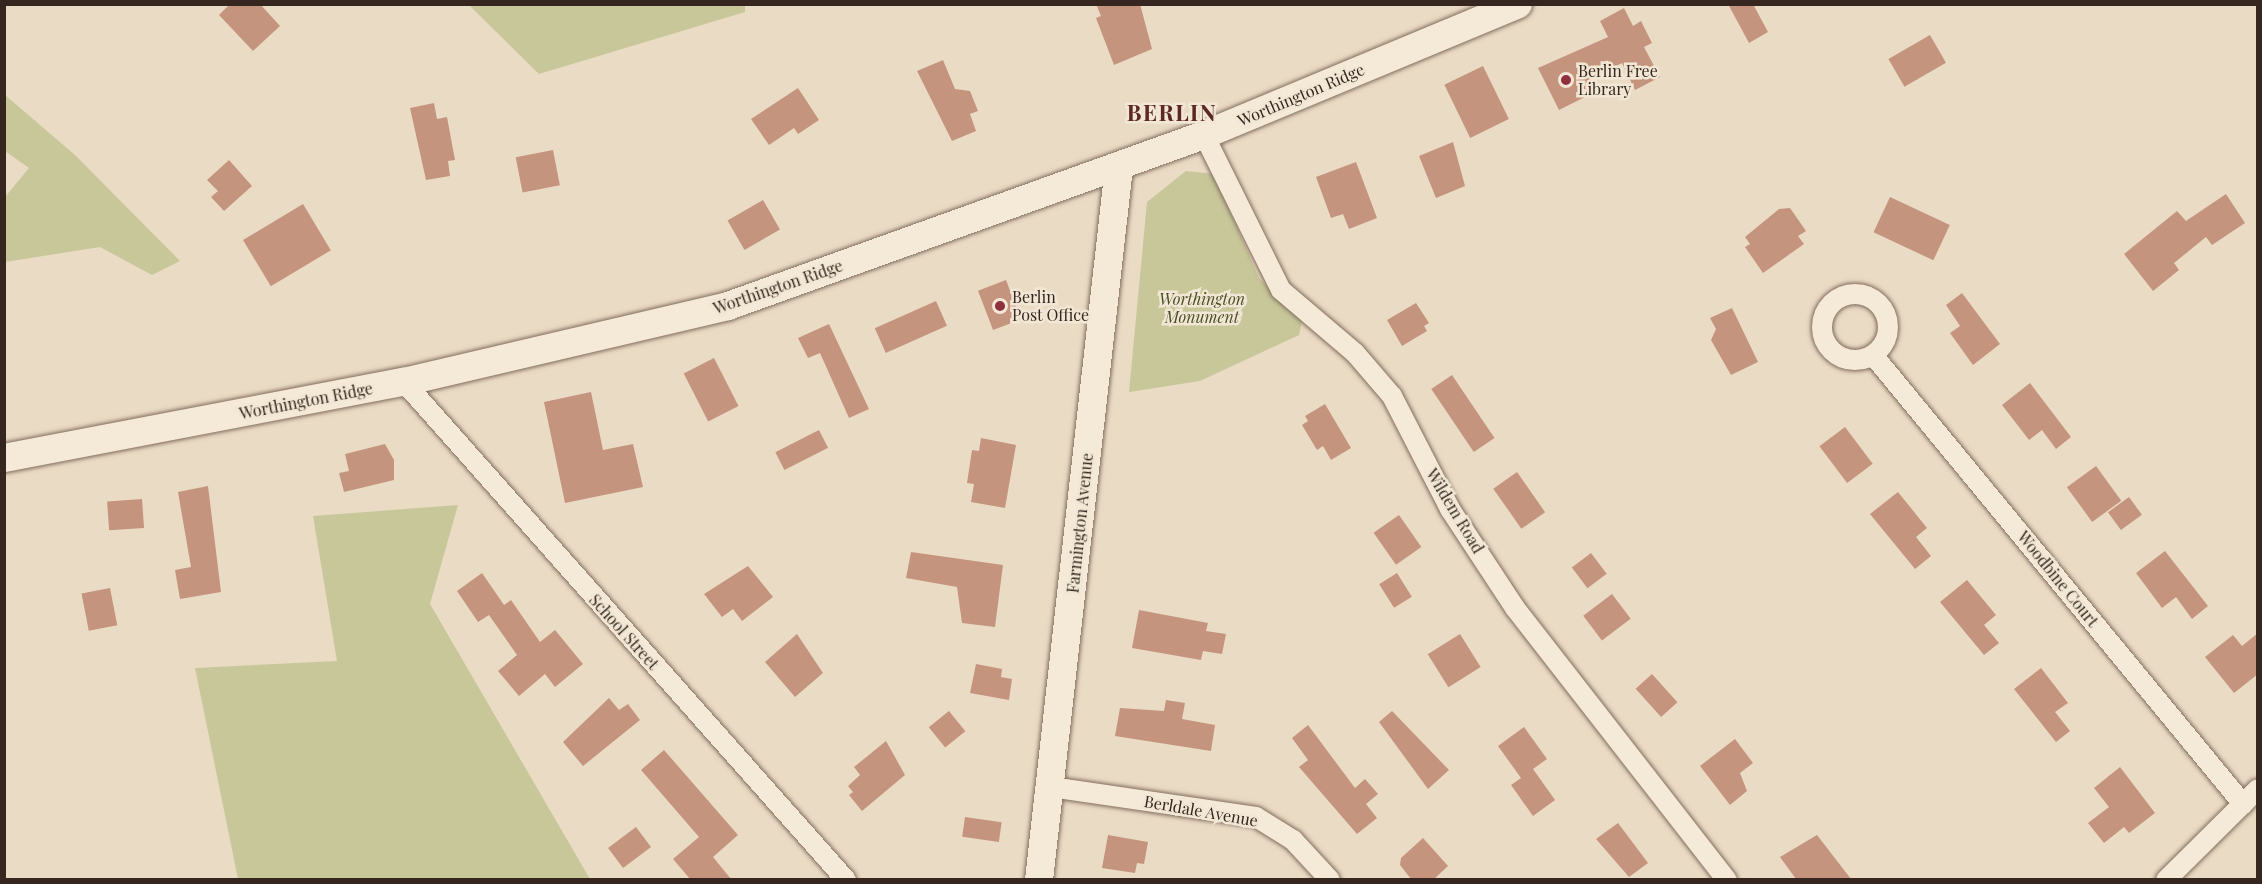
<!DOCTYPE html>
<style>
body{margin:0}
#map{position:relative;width:2262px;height:884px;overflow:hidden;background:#eadbc5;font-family:"Playfair Display",serif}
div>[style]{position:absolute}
.green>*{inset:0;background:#c7c79a}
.building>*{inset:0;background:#c5947e;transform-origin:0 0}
.roads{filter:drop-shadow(0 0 2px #836d5d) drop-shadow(0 0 2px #836d5d)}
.street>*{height:20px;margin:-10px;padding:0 10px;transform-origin:10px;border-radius:10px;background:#f5e9d8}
.street>.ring{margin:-10px;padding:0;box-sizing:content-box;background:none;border:20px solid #f5e9d8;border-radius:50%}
.secondary>*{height:28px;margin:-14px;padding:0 14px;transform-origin:14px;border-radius:14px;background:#f5e9d8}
.dots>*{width:16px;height:16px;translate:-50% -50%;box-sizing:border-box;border:3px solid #f2e6d4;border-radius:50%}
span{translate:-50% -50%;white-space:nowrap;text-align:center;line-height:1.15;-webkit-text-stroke:5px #f2e6d4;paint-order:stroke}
.poi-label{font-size:16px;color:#35271f}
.left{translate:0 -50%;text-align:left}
.street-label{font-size:16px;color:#35271f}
.park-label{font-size:16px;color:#4a4f28;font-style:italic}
.district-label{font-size:22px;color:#5d2823;font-weight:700;letter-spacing:1.5px}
.frame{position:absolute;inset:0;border:6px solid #35271f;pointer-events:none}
</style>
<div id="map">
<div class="green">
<i style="clip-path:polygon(469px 5px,745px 5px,745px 12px,539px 74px)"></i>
<i style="clip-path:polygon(5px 95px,75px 155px,180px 261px,152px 275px,100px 247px,5px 262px,5px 197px,29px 168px,5px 151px)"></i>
<i style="clip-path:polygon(1186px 171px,1214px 174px,1259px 278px,1302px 321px,1299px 335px,1200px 381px,1129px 392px,1147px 202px)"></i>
<i style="clip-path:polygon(458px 505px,430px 604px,590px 879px,238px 879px,195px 668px,337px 661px,313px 516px)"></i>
</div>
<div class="building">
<i style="clip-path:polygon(230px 4px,260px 4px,280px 26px,253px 51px,219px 15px)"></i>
<i style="clip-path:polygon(1096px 4px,1140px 4px,1152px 49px,1114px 65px,1096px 18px,1101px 16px)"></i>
<i style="clip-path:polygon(1728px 4px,1753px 4px,1768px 32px,1749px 43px)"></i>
<i style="clip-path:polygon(1624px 8px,1633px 26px,1641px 21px,1652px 43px,1644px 47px,1660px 77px,1635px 90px,1622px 63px,1587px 81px,1593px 93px,1559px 110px,1538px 68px,1608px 37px,1600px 21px)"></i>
<i style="left:1930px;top:35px;width:32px;height:48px;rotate:60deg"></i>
<i style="clip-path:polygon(943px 60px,955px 89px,970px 91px,978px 111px,970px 114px,976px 131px,952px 141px,917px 71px)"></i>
<i style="left:1483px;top:66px;width:59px;height:43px;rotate:64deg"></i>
<i style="clip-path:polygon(798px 88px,819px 120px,798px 134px,794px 128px,769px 145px,751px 119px)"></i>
<i style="clip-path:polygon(434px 103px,437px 119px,447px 117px,455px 160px,448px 161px,450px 176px,426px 180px,410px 108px)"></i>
<i style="clip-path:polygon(1453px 142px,1465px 186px,1436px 198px,1419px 156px)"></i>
<i style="left:553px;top:150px;width:36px;height:38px;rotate:79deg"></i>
<i style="clip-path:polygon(229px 160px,252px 186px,224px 211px,211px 197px,218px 191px,207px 180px)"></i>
<i style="clip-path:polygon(1356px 162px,1377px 218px,1349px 229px,1343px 214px,1331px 218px,1316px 177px)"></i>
<i style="clip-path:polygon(2226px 194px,2245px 223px,2212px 245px,2206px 237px,2174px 263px,2179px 270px,2153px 291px,2124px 254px,2177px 211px,2186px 221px)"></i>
<i style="left:1890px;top:197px;width:66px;height:39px;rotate:25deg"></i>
<i style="left:763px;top:200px;width:34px;height:41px;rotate:60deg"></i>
<i style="left:303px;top:204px;width:54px;height:70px;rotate:59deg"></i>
<i style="clip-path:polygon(1790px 208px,1806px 231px,1798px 236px,1804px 244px,1763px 273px,1745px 247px,1750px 244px,1745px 237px,1779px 209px)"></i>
<i style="left:1006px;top:280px;width:42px;height:30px;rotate:69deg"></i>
<i style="clip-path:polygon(1962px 293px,2000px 344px,1973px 365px,1950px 333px,1960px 326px,1946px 305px)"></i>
<i style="left:936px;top:301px;width:27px;height:67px;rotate:66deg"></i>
<i style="clip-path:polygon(1416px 303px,1429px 323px,1424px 326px,1427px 331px,1402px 346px,1387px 320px)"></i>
<i style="clip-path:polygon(1732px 308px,1758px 362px,1731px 375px,1711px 340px,1716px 329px,1710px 318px)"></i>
<i style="clip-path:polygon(829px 324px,869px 409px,849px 418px,820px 353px,808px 358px,798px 338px)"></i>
<i style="left:714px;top:358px;width:54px;height:34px;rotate:63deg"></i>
<i style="left:1452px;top:375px;width:76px;height:25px;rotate:56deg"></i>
<i style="clip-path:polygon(2030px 383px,2071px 437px,2056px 449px,2042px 430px,2029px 440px,2002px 405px)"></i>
<i style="clip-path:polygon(591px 392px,603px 450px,633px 444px,643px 487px,565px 503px,544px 402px)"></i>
<i style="clip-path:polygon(1325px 404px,1351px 448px,1331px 460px,1323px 446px,1317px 450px,1302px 425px,1308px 421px,1305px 416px)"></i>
<i style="left:1845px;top:427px;width:46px;height:32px;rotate:53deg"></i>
<i style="left:819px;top:430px;width:20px;height:49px;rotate:63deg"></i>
<i style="clip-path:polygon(981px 438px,1016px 445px,1005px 508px,971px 502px,974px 484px,967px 483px,972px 450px,979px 451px)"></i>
<i style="clip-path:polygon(385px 444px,394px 460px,394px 480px,344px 492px,339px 473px,349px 471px,345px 454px)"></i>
<i style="left:2096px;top:466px;width:43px;height:36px;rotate:54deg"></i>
<i style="left:1517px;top:472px;width:49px;height:29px;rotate:55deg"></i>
<i style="clip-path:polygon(208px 486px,221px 592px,180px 599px,175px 570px,191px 567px,178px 492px)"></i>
<i style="clip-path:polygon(1898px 492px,1927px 528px,1916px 537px,1931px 556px,1915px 569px,1870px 514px)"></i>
<i style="left:2129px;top:497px;width:22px;height:26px;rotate:54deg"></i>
<i style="left:142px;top:499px;width:29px;height:35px;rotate:86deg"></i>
<i style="left:1399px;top:515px;width:39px;height:31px;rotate:55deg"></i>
<i style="clip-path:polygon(2165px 551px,2208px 606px,2192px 619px,2176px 597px,2162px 608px,2136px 573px)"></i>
<i style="clip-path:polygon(911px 552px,1003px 565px,995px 627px,962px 623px,957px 587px,906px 578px)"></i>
<i style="left:1591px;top:553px;width:26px;height:24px;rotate:53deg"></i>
<i style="clip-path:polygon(748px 566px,773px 597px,742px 621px,733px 609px,722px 617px,704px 594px)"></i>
<i style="clip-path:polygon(482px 573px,504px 605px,511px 600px,540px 642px,555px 630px,583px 664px,555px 687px,545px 674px,519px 696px,498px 671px,517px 655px,489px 615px,478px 622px,457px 591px)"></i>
<i style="left:1397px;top:573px;width:28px;height:21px;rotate:58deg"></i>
<i style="clip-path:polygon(1967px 580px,1996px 615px,1984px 625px,1999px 643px,1984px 655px,1940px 602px)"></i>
<i style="left:110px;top:588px;width:38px;height:29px;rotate:79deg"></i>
<i style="left:1612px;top:594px;width:31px;height:36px;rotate:53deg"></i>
<i style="clip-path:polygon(1139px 610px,1208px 623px,1206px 631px,1226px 634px,1222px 654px,1203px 651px,1201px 660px,1132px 648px)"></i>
<i style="clip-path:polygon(2258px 633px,2258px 674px,2234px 693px,2205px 657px,2233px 635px,2242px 646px)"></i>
<i style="clip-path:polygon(797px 634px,823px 673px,795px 697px,765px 662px)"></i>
<i style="left:1460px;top:634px;width:39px;height:38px;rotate:58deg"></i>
<i style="clip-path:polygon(976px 664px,1002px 669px,1001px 677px,1012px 679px,1009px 700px,970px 693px)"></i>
<i style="clip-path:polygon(2041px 668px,2068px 703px,2055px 712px,2070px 731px,2056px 742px,2014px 689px)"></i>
<i style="left:1652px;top:674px;width:38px;height:22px;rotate:48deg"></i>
<i style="clip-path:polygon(609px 698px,619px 710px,628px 704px,640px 720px,583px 766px,563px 742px)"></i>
<i style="clip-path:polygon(1166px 700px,1185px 703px,1182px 719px,1215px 725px,1211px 751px,1115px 736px,1120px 708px,1164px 711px)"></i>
<i style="left:949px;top:711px;width:26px;height:26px;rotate:51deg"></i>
<i style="clip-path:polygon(1392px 711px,1449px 770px,1428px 789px,1379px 722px)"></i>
<i style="clip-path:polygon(1308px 725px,1355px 788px,1365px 779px,1378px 794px,1366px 804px,1377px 818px,1357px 834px,1299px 767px,1308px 760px,1292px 738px)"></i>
<i style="clip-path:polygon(1524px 727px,1547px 759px,1533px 769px,1555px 800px,1533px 816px,1511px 785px,1521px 778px,1498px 746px)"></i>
<i style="clip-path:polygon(1735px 739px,1753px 763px,1740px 773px,1747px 791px,1730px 805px,1700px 766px)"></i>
<i style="clip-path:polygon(886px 741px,905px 775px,862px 811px,849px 795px,853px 792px,848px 786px,860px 775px,854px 767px)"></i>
<i style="clip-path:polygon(664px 750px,738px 835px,713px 857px,731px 879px,690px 879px,673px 859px,699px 837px,641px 770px)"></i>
<i style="clip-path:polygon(2120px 767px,2155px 813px,2129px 833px,2124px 827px,2104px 843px,2088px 823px,2109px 807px,2094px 788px)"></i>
<i style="left:965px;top:817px;width:37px;height:20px;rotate:8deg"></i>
<i style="clip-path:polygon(1618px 823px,1648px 863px,1629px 877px,1596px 839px)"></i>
<i style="left:636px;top:827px;width:25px;height:35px;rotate:53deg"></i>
<i style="clip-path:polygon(1108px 835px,1148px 842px,1144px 864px,1137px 863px,1135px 873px,1102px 868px)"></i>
<i style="clip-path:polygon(1817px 835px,1851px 879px,1796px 879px,1780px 857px)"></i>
<i style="clip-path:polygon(1423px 838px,1448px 866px,1434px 879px,1411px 879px,1400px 865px,1401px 858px)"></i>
</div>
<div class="roads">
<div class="street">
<i style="left:1204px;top:135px;width:173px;rotate:63.6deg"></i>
<i style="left:1281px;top:290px;width:97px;rotate:40.4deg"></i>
<i style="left:1355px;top:353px;width:57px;rotate:49.3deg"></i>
<i style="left:1392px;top:396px;width:127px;rotate:62.8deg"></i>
<i style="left:1450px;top:509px;width:118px;rotate:56.7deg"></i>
<i style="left:1515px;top:608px;width:345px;rotate:52.1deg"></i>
<i class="ring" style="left:1822px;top:294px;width:46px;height:46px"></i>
<i style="left:1873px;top:355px;width:582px;rotate:50.51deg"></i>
<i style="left:404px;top:382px;width:666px;rotate:48.41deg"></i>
<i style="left:1051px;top:787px;width:207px;rotate:8.3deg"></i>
<i style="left:1256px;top:817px;width:44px;rotate:31.9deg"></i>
<i style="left:1293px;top:840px;width:54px;rotate:47.2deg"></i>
<i style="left:2166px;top:880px;width:129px;rotate:-44.7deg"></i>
</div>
<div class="secondary">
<i style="left:4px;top:458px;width:407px;rotate:-10.8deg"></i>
<i style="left:404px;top:382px;width:333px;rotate:-13.2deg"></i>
<i style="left:728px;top:306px;width:506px;rotate:-19.76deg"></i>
<i style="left:1204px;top:135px;width:340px;rotate:-22.6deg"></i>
<i style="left:1039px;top:880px;width:717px;rotate:-83.6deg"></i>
</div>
</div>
<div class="dots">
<i style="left:1566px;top:80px;background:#8d323d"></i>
<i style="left:1000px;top:306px;background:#8d323d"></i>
</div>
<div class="poi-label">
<span class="left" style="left:1578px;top:80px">Berlin Free<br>Library</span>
<span class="left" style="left:1012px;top:306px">Berlin<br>Post Office</span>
</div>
<div class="street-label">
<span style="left:1301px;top:95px;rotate:-23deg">Worthington Ridge</span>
<span style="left:778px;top:287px;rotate:-19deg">Worthington Ridge</span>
<span style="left:306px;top:401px;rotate:-11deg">Worthington Ridge</span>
<span style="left:1455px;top:511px;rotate:59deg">Wildem Road</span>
<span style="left:1080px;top:523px;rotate:-84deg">Farmington Avenue</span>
<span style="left:2058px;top:579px;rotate:51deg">Woodbine Court</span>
<span style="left:624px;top:632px;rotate:48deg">School Street</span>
<span style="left:1201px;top:811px;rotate:10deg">Berldale Avenue</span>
</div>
<div class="park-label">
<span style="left:1202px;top:308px">Worthington<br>Monument</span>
</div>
<div class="district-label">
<span style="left:1172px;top:113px">BERLIN</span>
</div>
<div class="frame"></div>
</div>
